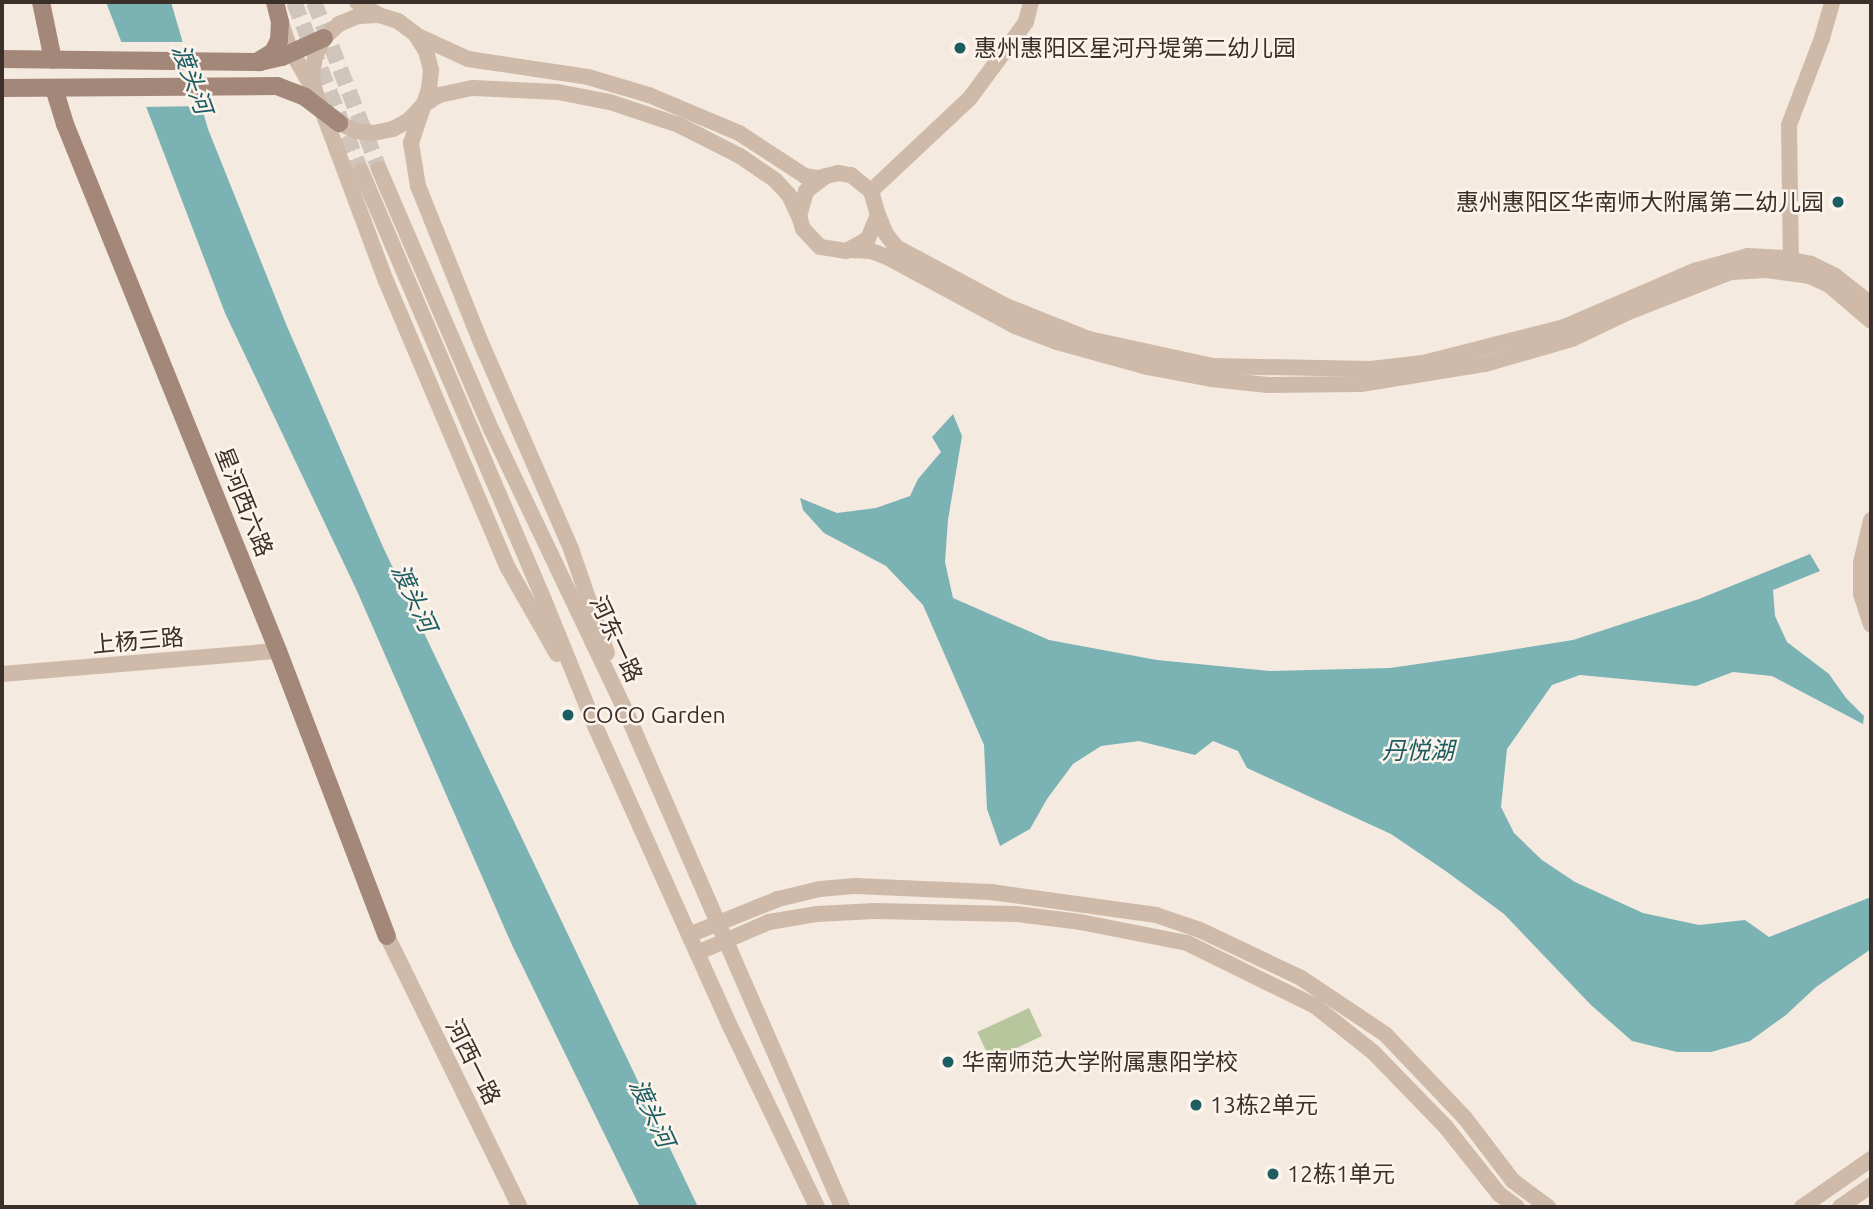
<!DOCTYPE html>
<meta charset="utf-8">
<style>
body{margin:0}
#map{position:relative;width:1873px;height:1209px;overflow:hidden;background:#f5eadf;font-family:Ubuntu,"Noto Sans SC",sans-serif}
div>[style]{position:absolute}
.green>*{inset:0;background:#b8c69d;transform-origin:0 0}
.water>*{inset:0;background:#7bb3b5}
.pier>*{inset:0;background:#f5eadf}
.street-tunnel>*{height:16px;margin-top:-8px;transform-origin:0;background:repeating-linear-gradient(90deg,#d0c5bb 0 16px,transparent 0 24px)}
.street>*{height:16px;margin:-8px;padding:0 8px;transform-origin:8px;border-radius:8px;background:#cfbaa9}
.secondary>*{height:18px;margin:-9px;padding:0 9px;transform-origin:9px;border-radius:9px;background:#a3887a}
.dots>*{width:19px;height:19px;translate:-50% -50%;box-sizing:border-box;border:4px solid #fcf4ec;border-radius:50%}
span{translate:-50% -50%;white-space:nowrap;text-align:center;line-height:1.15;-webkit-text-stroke:5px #fcf4ec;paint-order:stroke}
.poi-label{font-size:23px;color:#3b2f29}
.left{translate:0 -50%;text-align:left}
.right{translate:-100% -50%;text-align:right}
.street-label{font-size:23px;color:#3b2f29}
.water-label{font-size:24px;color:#1b5d61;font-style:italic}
.frame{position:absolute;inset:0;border:4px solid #3b2f29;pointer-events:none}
</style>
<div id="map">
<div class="green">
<i style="left:1029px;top:1008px;width:31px;height:57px;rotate:65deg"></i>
</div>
<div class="water">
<i style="clip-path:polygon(106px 2px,171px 2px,208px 129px,286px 324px,383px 547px,698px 1207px,640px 1207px,512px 945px,357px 591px,225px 313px)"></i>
<i style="clip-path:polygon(953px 414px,962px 436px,948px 520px,945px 562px,953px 598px,1049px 640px,1157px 660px,1270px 671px,1390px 668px,1473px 656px,1573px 640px,1699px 599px,1810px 554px,1820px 571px,1773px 590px,1775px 616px,1787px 642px,1829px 674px,1846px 698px,1864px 716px,1863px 724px,1772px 676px,1733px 672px,1696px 686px,1580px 675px,1552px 685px,1507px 749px,1501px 807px,1514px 833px,1542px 860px,1575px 882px,1643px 913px,1699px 925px,1745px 920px,1769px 937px,1871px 897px,1871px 949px,1816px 987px,1786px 1015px,1750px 1041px,1711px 1052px,1677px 1052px,1632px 1041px,1591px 1005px,1504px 914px,1447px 872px,1391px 834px,1247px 768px,1238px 751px,1213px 741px,1195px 755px,1139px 741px,1101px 746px,1073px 764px,1047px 799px,1030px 829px,1000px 846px,987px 809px,984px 745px,923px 605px,886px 566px,824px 533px,803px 510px,800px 498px,837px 513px,876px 508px,910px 496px,918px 479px,941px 452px,932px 437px)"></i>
</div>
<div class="pier">
<i style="clip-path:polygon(117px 42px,185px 42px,205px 106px,140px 107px)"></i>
</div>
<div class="street-tunnel">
<i style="left:294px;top:2px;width:182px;rotate:68.4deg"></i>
<i style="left:314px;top:2px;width:179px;rotate:68.7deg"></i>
</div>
<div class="street">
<i style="left:357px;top:2px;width:26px;rotate:31deg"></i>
<i style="left:379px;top:15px;width:20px;rotate:18deg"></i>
<i style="left:398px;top:21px;width:21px;rotate:37deg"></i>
<i style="left:415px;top:34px;width:20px;rotate:57deg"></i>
<i style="left:426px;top:51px;width:20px;rotate:75deg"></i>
<i style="left:431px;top:70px;width:19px;rotate:96deg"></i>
<i style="left:429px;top:89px;width:57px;rotate:108.4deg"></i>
<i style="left:411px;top:143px;width:44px;rotate:80.8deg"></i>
<i style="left:418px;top:186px;width:171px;rotate:68.1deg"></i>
<i style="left:482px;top:345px;width:223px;rotate:66.4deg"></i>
<i style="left:571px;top:549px;width:110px;rotate:70.9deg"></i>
<i style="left:281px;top:22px;width:26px;rotate:72deg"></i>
<i style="left:289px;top:47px;width:54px;rotate:60.1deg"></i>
<i style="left:316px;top:94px;width:200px;rotate:69.5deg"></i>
<i style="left:386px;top:281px;width:312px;rotate:67deg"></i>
<i style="left:508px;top:568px;width:99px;rotate:60.3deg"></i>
<i style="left:418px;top:36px;width:55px;rotate:24.7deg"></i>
<i style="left:468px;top:59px;width:121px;rotate:8.5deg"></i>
<i style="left:588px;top:77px;width:64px;rotate:16.4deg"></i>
<i style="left:649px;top:95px;width:98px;rotate:22.9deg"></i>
<i style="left:739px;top:133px;width:79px;rotate:33.1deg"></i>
<i style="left:805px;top:176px;width:13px;rotate:9deg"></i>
<i style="left:818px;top:178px;width:21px;rotate:-14deg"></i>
<i style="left:838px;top:173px;width:13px;rotate:9deg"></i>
<i style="left:851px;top:175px;width:26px;rotate:39deg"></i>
<i style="left:871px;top:191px;width:25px;rotate:74deg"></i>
<i style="left:878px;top:215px;width:26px;rotate:113deg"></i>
<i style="left:868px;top:239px;width:25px;rotate:151deg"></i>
<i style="left:846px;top:251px;width:26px;rotate:-171deg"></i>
<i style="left:820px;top:247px;width:25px;rotate:-133deg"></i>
<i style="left:803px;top:229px;width:14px;rotate:-107deg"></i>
<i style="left:799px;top:216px;width:26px;rotate:-74deg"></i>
<i style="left:806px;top:191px;width:25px;rotate:-37deg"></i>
<i style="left:315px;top:91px;width:15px;rotate:-101deg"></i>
<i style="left:312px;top:76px;width:20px;rotate:-81deg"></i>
<i style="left:315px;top:56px;width:20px;rotate:-63deg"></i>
<i style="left:324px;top:38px;width:21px;rotate:-43deg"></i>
<i style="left:339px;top:24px;width:21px;rotate:-23deg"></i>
<i style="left:358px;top:16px;width:21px;rotate:-3deg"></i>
<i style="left:330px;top:115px;width:12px;rotate:42deg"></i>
<i style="left:339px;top:123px;width:19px;rotate:25deg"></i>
<i style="left:356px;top:131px;width:18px;rotate:6deg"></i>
<i style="left:374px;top:133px;width:19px;rotate:-12deg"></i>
<i style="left:393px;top:129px;width:18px;rotate:-29deg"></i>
<i style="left:409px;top:120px;width:19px;rotate:-47deg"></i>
<i style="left:422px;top:106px;width:20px;rotate:-33deg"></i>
<i style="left:439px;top:95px;width:35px;rotate:-12deg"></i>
<i style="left:473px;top:88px;width:85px;rotate:2.7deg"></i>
<i style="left:558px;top:92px;width:53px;rotate:10.9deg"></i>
<i style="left:610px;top:102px;width:73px;rotate:18.4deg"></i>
<i style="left:679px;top:125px;width:68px;rotate:26.9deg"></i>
<i style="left:740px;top:156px;width:42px;rotate:34.4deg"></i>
<i style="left:775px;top:180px;width:21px;rotate:47deg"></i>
<i style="left:789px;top:195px;width:23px;rotate:65deg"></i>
<i style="left:379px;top:169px;width:285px;rotate:66.7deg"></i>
<i style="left:492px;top:431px;width:311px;rotate:64.5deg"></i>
<i style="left:626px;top:712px;width:540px;rotate:66.43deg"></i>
<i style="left:361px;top:171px;width:466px;rotate:66.9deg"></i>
<i style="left:544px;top:600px;width:138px;rotate:67.9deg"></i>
<i style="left:596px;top:728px;width:325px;rotate:65.8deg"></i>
<i style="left:729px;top:1024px;width:203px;rotate:64.3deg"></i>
<i style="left:871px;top:191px;width:136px;rotate:-43.2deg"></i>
<i style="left:970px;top:98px;width:94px;rotate:-53.6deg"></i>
<i style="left:1026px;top:22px;width:21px;rotate:-76deg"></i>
<i style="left:878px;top:215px;width:21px;rotate:67deg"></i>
<i style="left:886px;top:234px;width:16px;rotate:52deg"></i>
<i style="left:896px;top:247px;width:125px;rotate:28.2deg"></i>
<i style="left:1006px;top:306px;width:89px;rotate:21.7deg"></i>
<i style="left:1089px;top:339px;width:127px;rotate:12.3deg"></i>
<i style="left:1213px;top:366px;width:158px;rotate:1.1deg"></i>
<i style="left:1371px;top:369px;width:52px;rotate:-6.6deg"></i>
<i style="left:1423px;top:363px;width:146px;rotate:-14.3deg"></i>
<i style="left:1564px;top:327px;width:142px;rotate:-23.3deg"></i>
<i style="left:1694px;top:271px;width:56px;rotate:-15.5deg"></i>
<i style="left:1748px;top:256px;width:33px;rotate:3deg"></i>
<i style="left:1781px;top:258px;width:31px;rotate:11deg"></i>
<i style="left:1811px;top:264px;width:25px;rotate:26deg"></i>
<i style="left:1834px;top:275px;width:47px;rotate:38.1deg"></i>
<i style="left:850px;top:250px;width:21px;rotate:3deg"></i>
<i style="left:871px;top:251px;width:15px;rotate:20deg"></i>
<i style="left:885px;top:256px;width:148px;rotate:28.3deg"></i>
<i style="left:1015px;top:326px;width:45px;rotate:20.9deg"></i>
<i style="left:1057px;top:342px;width:93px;rotate:15.5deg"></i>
<i style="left:1147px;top:367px;width:65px;rotate:10.6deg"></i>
<i style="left:1211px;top:379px;width:57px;rotate:6deg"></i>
<i style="left:1268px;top:385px;width:93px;rotate:-0.6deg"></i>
<i style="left:1361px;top:384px;width:126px;rotate:-9.2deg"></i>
<i style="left:1485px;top:364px;width:91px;rotate:-16deg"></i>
<i style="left:1572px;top:339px;width:65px;rotate:-25.4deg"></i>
<i style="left:1631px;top:311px;width:107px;rotate:-21.3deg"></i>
<i style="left:1731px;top:272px;width:36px;rotate:-3deg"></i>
<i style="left:1767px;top:270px;width:42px;rotate:8.1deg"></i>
<i style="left:1809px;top:276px;width:22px;rotate:24deg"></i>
<i style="left:1829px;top:285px;width:55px;rotate:40.6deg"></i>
<i style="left:1791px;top:268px;width:143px;rotate:-90.8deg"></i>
<i style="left:1789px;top:125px;width:93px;rotate:-69.2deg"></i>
<i style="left:1822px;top:38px;width:37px;rotate:-74deg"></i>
<i style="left:1871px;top:520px;width:44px;rotate:103.1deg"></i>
<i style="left:1861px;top:563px;width:31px;rotate:90deg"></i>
<i style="left:1861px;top:594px;width:32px;rotate:72deg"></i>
<i style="left:2px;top:674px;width:277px;rotate:-4.8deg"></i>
<i style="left:689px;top:935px;width:96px;rotate:-22deg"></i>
<i style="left:778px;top:899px;width:43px;rotate:-13.4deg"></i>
<i style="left:820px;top:889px;width:36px;rotate:-5deg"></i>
<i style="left:856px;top:886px;width:135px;rotate:2.5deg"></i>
<i style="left:991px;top:892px;width:167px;rotate:7.9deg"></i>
<i style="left:1156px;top:915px;width:46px;rotate:18.8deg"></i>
<i style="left:1200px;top:930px;width:112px;rotate:25.4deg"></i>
<i style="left:1301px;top:978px;width:101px;rotate:33.7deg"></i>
<i style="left:1385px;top:1034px;width:116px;rotate:46.4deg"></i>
<i style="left:1465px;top:1118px;width:79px;rotate:52.7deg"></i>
<i style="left:1513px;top:1181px;width:44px;rotate:36.6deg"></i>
<i style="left:387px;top:936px;width:302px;rotate:63.9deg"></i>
<i style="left:697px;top:953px;width:78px;rotate:-23.3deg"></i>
<i style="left:769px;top:922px;width:49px;rotate:-9.5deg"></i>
<i style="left:817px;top:914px;width:57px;rotate:-3deg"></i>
<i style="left:874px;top:911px;width:142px;rotate:1.2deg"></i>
<i style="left:1016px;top:914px;width:64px;rotate:7.1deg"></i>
<i style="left:1080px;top:922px;width:109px;rotate:11.1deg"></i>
<i style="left:1187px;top:943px;width:143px;rotate:26.2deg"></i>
<i style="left:1315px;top:1006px;width:74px;rotate:38.4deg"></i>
<i style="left:1373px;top:1052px;width:103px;rotate:45.8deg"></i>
<i style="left:1445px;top:1126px;width:87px;rotate:51.5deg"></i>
<i style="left:1499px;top:1194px;width:22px;rotate:36deg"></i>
<i style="left:1802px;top:1207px;width:84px;rotate:-34.8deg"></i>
<i style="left:1840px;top:1207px;width:38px;rotate:-35deg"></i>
</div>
<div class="secondary">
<i style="left:41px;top:2px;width:59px;rotate:78.3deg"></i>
<i style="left:2px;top:59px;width:258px;rotate:0.7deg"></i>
<i style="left:260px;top:62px;width:23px;rotate:-13deg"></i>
<i style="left:282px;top:57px;width:46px;rotate:-24.3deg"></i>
<i style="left:260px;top:60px;width:15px;rotate:-32deg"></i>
<i style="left:273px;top:52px;width:13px;rotate:-63deg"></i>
<i style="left:279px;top:40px;width:18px;rotate:-87deg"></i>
<i style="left:280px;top:22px;width:21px;rotate:-104deg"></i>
<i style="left:2px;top:88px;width:275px;rotate:-0.4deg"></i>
<i style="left:277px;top:86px;width:30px;rotate:21deg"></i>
<i style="left:305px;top:97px;width:43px;rotate:37.4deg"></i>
<i style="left:54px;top:88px;width:38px;rotate:73deg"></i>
<i style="left:65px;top:124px;width:568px;rotate:67.99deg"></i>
<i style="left:278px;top:651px;width:305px;rotate:69.1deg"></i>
</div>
<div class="dots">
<i style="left:960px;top:48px;background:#1b5d61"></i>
<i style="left:1838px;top:202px;background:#1b5d61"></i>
<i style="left:568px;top:715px;background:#1b5d61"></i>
<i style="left:948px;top:1062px;background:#1b5d61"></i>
<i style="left:1196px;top:1105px;background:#1b5d61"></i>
<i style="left:1273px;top:1174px;background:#1b5d61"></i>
</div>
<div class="poi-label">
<span class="left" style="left:974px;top:48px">惠州惠阳区星河丹堤第二幼儿园</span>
<span class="right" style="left:1824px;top:202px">惠州惠阳区华南师大附属第二幼儿园</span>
<span class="left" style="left:582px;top:715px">COCO Garden</span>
<span class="left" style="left:962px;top:1062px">华南师范大学附属惠阳学校</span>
<span class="left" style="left:1210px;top:1105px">13栋2单元</span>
<span class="left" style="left:1287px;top:1174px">12栋1单元</span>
</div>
<div class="street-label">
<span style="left:244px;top:502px;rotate:68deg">星河西六路</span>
<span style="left:616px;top:639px;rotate:65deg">河东一路</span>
<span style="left:138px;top:641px;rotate:-5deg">上杨三路</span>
<span style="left:473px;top:1062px;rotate:63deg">河西一路</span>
</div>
<div class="water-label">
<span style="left:192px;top:79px;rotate:70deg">渡头河</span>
<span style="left:414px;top:598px;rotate:65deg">渡头河</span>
<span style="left:1418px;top:751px">丹悦湖</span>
<span style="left:652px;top:1113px;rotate:65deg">渡头河</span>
</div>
<div class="frame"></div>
</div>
